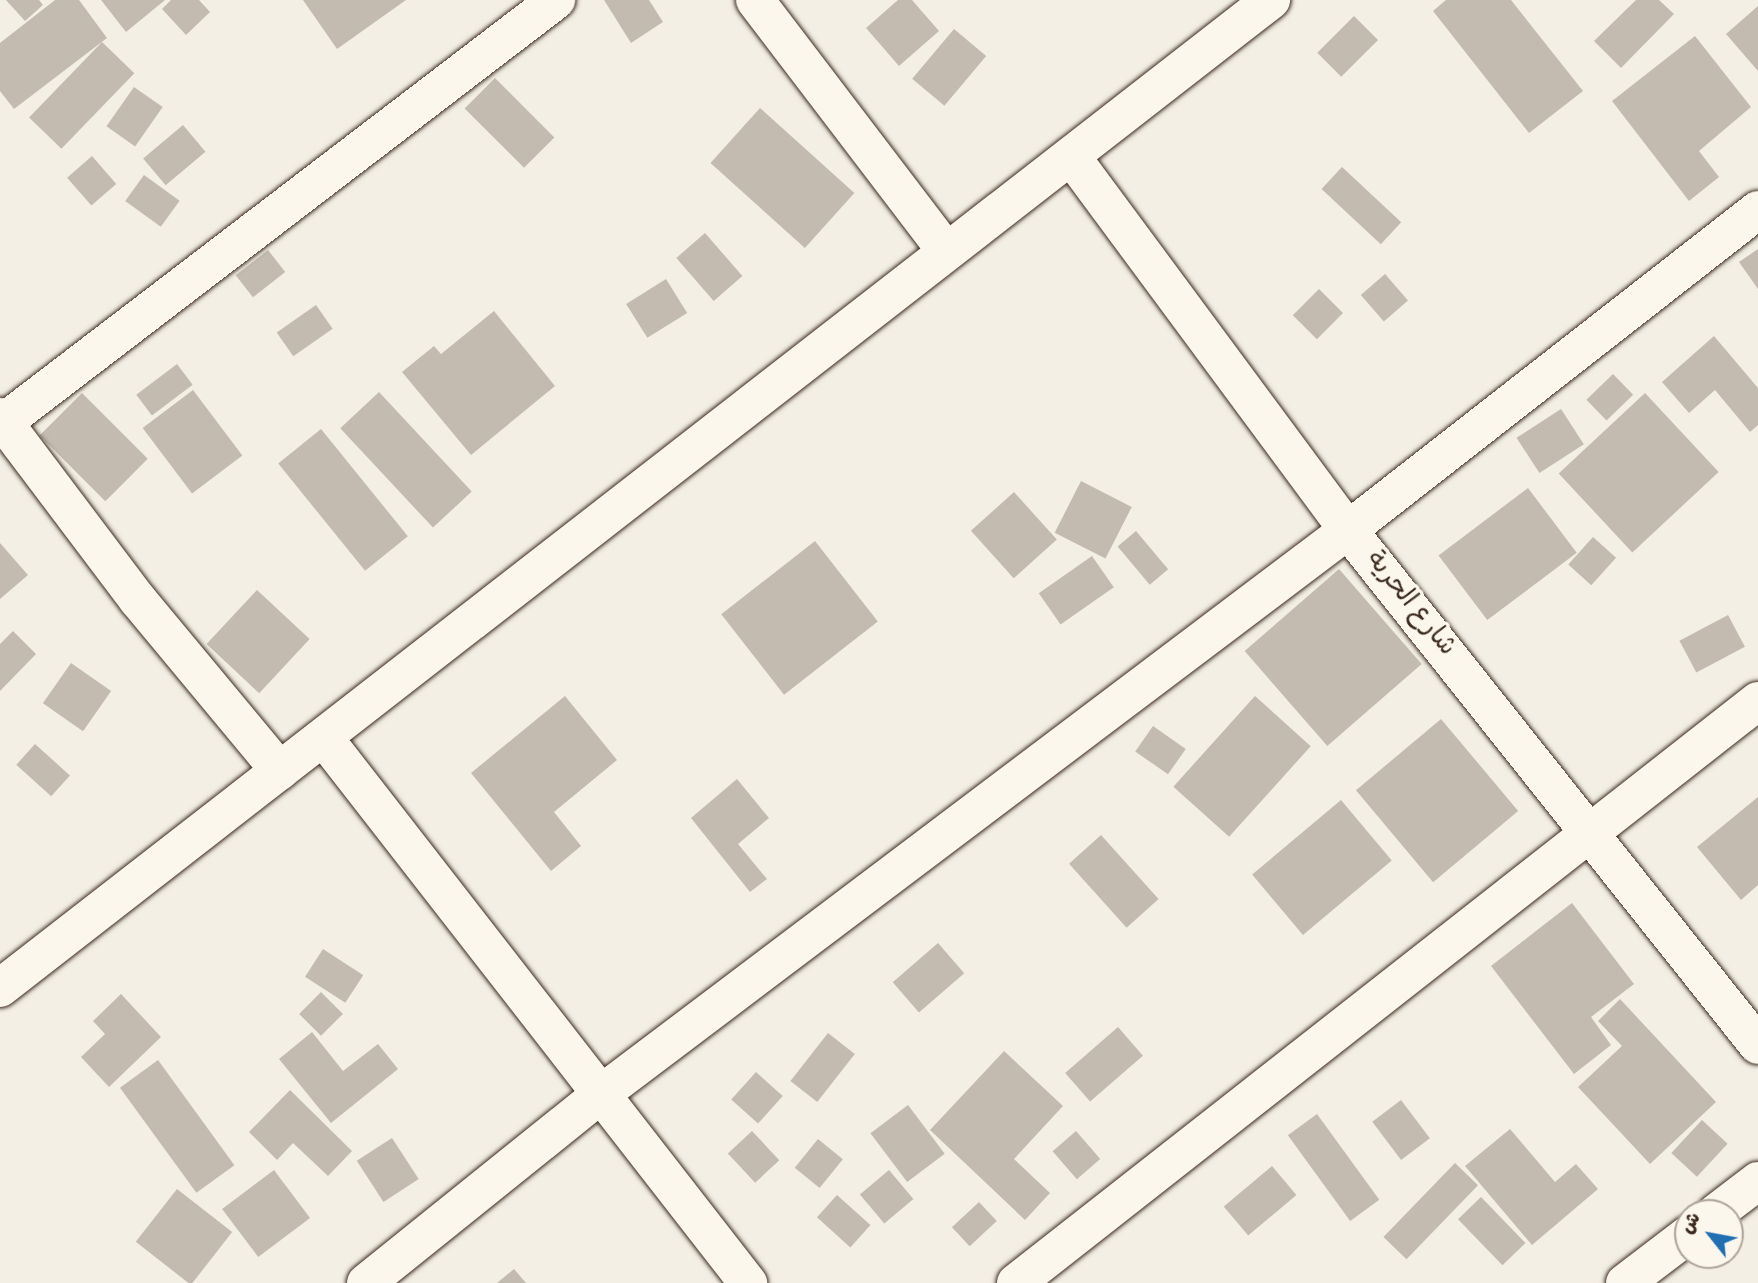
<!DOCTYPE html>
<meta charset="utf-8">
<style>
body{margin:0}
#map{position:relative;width:1758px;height:1283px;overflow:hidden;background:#f3efe4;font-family:"Gochi Hand","Playpen Sans Arabic",sans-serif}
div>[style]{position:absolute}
.building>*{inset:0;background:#c3bbb0;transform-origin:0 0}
.roads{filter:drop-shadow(0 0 2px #3b2a1e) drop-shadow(0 0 2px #3b2a1e)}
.minor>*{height:38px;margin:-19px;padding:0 19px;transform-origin:19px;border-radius:19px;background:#fbf7ec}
span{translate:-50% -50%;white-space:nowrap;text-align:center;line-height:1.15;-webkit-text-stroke:7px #fbf7ec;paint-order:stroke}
.street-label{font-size:26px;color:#3b2a1e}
.north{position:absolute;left:1674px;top:1199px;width:70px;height:70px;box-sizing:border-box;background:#fbf7ec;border:2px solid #aea59a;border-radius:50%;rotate:301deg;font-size:19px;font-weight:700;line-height:28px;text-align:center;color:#3b2a1e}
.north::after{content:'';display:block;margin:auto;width:24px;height:32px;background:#1f6fb2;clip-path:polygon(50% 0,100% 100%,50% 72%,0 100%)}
</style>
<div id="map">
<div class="building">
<i style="clip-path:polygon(6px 0,39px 0,43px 5px,25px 21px)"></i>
<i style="clip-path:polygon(55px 0,79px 0,107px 38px,14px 109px,0 91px,0 43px)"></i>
<i style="clip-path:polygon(101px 0,165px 0,126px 32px)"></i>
<i style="clip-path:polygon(171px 0,199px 0,210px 12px,186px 35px,162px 9px)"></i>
<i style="clip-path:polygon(303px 0,406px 0,337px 49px)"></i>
<i style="clip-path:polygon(604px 0,649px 0,663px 22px,631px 43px)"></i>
<i style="clip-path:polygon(898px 0,912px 0,939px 31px,899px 66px,866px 28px)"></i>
<i style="clip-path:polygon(1446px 0,1511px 0,1583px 91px,1529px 133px,1433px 11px)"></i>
<i style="clip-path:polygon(1636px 0,1659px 0,1674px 14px,1621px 68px,1594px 41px)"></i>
<i style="clip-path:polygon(1758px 6px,1758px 71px,1726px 34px)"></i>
<i style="left:1354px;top:16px;width:34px;height:52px;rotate:45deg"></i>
<i style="left:954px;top:29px;width:42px;height:65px;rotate:40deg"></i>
<i style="clip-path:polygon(1695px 36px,1751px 107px,1699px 151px,1719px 177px,1689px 201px,1612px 101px)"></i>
<i style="left:102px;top:42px;width:45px;height:105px;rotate:44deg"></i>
<i style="left:495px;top:78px;width:84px;height:43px;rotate:45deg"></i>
<i style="left:134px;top:87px;width:35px;height:48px;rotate:35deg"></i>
<i style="left:760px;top:108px;width:127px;height:74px;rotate:42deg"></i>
<i style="left:183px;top:125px;width:35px;height:52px;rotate:50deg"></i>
<i style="left:92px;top:156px;width:37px;height:33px;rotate:49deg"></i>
<i style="left:1342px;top:167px;width:81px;height:30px;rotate:43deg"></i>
<i style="left:144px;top:175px;width:44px;height:32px;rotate:36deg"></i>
<i style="left:705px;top:233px;width:57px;height:38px;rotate:49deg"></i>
<i style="clip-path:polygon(1758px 249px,1758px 289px,1739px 262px)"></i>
<i style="left:268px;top:250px;width:28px;height:41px;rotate:52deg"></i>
<i style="left:1385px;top:274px;width:35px;height:32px;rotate:49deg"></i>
<i style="left:666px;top:279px;width:40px;height:47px;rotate:58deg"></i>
<i style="left:1319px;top:289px;width:34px;height:37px;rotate:45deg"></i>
<i style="left:316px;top:305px;width:29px;height:48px;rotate:55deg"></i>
<i style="clip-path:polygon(494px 311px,555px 386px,471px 455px,402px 372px,434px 346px,441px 354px)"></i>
<i style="clip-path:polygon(1714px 336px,1758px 388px,1758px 425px,1750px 432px,1715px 390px,1689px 413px,1662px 382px)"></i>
<i style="left:177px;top:364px;width:26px;height:51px;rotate:53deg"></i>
<i style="left:1613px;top:374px;width:29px;height:37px;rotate:46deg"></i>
<i style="left:193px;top:390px;width:82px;height:63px;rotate:53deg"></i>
<i style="left:379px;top:392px;width:136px;height:53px;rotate:47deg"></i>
<i style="left:82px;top:393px;width:93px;height:60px;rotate:45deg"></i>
<i style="left:1645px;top:393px;width:108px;height:118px;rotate:47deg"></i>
<i style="left:1561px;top:409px;width:42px;height:53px;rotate:57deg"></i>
<i style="left:321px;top:429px;width:138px;height:55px;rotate:51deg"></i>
<i style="left:1081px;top:481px;width:57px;height:58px;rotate:27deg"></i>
<i style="left:1528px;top:488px;width:81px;height:112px;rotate:53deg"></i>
<i style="left:1014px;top:492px;width:64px;height:58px;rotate:48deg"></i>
<i style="left:1136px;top:531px;width:50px;height:24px;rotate:50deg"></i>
<i style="left:1593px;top:537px;width:31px;height:37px;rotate:42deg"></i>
<i style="left:815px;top:541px;width:102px;height:119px;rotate:52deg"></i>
<i style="clip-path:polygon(0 543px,28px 575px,0 599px)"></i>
<i style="left:1092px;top:556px;width:38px;height:65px;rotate:55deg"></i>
<i style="left:1339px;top:569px;width:126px;height:125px;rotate:49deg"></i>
<i style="left:257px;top:590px;width:72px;height:74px;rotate:43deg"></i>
<i style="left:1728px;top:615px;width:36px;height:55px;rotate:62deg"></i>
<i style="clip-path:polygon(13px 631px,36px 654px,0 691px,0 644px)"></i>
<i style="left:71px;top:663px;width:49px;height:49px;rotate:35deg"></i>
<i style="clip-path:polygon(565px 696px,617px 760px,554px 812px,581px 846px,551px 871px,471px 773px)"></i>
<i style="left:1255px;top:696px;width:75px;height:122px;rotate:42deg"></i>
<i style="left:1441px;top:719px;width:120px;height:111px;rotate:50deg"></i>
<i style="left:1153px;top:726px;width:40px;height:31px;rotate:35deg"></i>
<i style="left:35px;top:744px;width:47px;height:28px;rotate:42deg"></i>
<i style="clip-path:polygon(737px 779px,769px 818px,738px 844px,767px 879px,750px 892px,691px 818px)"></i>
<i style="clip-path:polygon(1758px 797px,1758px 885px,1741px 900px,1697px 847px)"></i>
<i style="left:1341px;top:800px;width:79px;height:116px;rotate:50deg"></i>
<i style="left:1101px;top:835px;width:86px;height:43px;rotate:48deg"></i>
<i style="clip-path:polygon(1572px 903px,1634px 984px,1591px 1017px,1611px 1045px,1574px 1074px,1491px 966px)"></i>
<i style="left:938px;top:943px;width:40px;height:60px;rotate:49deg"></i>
<i style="left:323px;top:949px;width:48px;height:33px;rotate:33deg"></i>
<i style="left:321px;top:992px;width:31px;height:31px;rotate:45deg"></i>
<i style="clip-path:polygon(121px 994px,161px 1037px,109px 1087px,81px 1057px,105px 1034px,93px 1021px)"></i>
<i style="clip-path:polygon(1620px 999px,1716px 1102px,1650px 1164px,1578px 1087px,1622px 1046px,1598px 1021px)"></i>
<i style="left:1118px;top:1027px;width:38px;height:70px;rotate:49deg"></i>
<i style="clip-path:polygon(312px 1032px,343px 1071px,378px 1044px,398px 1069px,331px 1123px,279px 1059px)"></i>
<i style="left:828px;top:1033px;width:34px;height:61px;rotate:38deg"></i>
<i style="clip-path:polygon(1004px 1051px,1063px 1106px,1014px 1159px,1050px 1193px,1025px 1220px,930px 1130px)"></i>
<i style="left:158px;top:1060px;width:130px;height:47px;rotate:54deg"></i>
<i style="left:756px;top:1072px;width:36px;height:37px;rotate:42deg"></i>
<i style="clip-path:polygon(290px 1090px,352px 1151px,328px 1176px,293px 1143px,277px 1160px,249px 1132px)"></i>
<i style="left:1401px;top:1100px;width:48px;height:36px;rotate:53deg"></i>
<i style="left:908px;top:1105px;width:61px;height:47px;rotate:53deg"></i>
<i style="left:1317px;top:1114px;width:106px;height:36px;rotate:54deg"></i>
<i style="left:1702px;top:1120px;width:35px;height:45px;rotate:43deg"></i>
<i style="clip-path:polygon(1510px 1129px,1555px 1182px,1576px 1164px,1598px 1189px,1532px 1245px,1465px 1166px)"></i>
<i style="left:752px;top:1131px;width:40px;height:33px;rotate:47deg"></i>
<i style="left:1076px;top:1131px;width:37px;height:31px;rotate:49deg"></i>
<i style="left:392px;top:1138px;width:49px;height:42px;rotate:57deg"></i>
<i style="left:818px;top:1139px;width:32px;height:37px;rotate:39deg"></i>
<i style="left:1455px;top:1163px;width:32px;height:103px;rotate:44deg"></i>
<i style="left:1272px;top:1166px;width:38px;height:63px;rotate:50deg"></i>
<i style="left:274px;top:1170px;width:60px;height:65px;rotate:53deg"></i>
<i style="left:889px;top:1170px;width:38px;height:38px;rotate:50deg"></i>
<i style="left:177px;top:1189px;width:70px;height:67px;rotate:38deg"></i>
<i style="left:837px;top:1195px;width:45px;height:30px;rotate:42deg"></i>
<i style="left:1481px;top:1197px;width:64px;height:32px;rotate:46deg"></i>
<i style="left:979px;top:1202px;width:26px;height:37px;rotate:47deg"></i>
<i style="clip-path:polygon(514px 1269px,526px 1283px,497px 1283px)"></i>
</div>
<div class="roads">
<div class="minor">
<i style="left:755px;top:0;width:315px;rotate:52.7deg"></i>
<i style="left:1071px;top:156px;width:465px;rotate:53.5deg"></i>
<i style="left:1348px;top:530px;width:658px;rotate:51.48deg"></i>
<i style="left:0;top:417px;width:229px;rotate:53deg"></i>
<i style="left:138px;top:600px;width:222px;rotate:50.3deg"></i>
<i style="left:0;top:425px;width:700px;rotate:-37.39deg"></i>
<i style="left:324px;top:738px;width:691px;rotate:52.12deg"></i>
<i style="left:0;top:988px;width:1610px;rotate:-37.86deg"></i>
<i style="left:1716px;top:1213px;width:53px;rotate:-37.3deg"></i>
<i style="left:366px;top:1283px;width:302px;rotate:-38.8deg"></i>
<i style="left:601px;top:1094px;width:936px;rotate:-37.05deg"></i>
<i style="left:1348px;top:530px;width:520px;rotate:-37.97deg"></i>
<i style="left:1016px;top:1283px;width:943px;rotate:-38.11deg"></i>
<i style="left:1625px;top:1283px;width:79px;rotate:-37.3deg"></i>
</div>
</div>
<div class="street-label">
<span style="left:1409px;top:605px;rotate:51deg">شارع الحرية</span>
</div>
<div class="north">ش</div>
</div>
